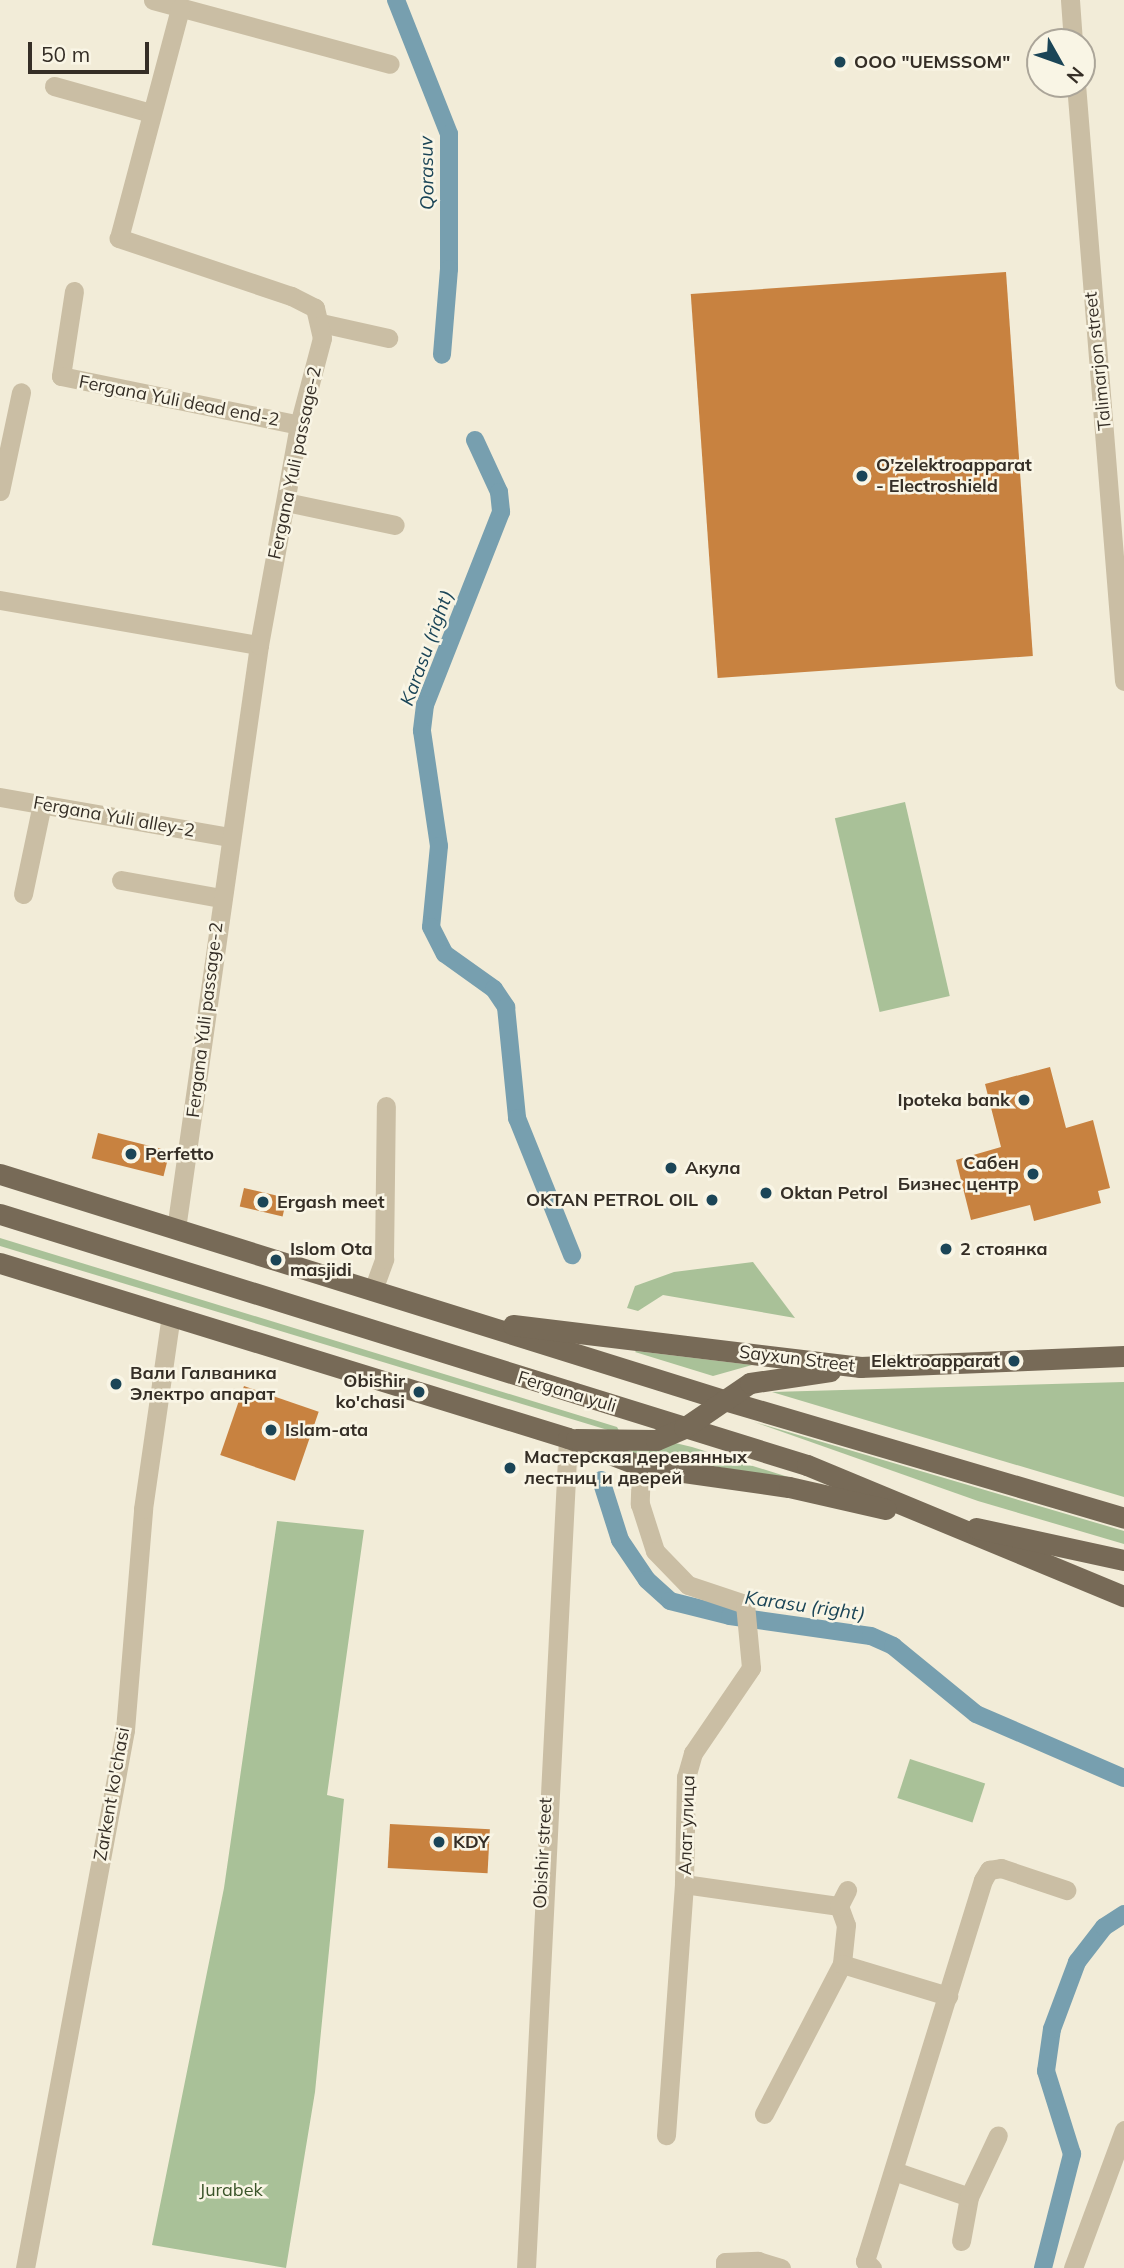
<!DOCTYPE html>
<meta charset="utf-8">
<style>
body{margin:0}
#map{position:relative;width:1124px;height:2268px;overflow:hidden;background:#f2ecd8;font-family:Mulish,sans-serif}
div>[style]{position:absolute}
.green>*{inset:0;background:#a9c198;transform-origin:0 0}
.canal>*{height:18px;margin:-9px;padding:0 9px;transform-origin:9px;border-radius:9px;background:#779faf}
.building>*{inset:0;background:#c88240;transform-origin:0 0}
.minor>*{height:19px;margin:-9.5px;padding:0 9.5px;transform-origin:9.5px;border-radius:9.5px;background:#cabea4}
.major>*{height:21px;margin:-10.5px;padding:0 10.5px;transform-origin:10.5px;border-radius:10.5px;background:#776a57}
.dots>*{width:19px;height:19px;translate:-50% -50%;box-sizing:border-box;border:4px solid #f9f5e5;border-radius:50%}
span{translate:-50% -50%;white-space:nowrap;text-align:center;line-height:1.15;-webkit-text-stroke:5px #f9f5e5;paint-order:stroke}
.poi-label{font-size:18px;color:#352e26;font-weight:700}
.left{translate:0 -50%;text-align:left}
.right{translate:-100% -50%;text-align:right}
.street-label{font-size:18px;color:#352e26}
.park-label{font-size:18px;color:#3a5429}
.water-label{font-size:19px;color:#1b4557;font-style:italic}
.north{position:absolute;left:1026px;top:28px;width:70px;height:70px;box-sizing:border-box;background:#f9f5e5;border:2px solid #aba599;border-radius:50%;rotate:130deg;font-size:19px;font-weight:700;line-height:28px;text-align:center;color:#352e26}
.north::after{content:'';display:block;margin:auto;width:24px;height:32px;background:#1b4557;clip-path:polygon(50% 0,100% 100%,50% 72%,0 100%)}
.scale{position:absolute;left:28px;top:42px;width:121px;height:32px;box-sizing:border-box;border:4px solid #352e26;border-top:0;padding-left:9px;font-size:21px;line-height:24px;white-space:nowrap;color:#352e26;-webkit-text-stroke:5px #f9f5e5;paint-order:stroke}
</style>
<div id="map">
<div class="green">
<i style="left:905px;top:802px;width:199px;height:72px;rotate:77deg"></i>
<i style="clip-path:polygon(0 1238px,617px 1427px,621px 1434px,0 1246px)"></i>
<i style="clip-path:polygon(753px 1262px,795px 1318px,663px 1295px,638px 1311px,627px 1308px,635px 1286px,674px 1272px)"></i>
<i style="clip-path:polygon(635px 1352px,636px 1351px,752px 1365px,713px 1376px)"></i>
<i style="clip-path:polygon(1124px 1382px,1124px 1497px,772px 1392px)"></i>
<i style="clip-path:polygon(754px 1422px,1124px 1531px,1124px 1544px,978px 1501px)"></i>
<i style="clip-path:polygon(671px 1442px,692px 1447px,801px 1481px,594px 1446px)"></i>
<i style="clip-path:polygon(277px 1521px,364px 1530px,327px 1795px,344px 1799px,315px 2092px,286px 2268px,152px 2245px,224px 1888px)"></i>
<i style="left:910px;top:1759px;width:79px;height:41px;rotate:18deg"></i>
</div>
<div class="canal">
<i style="left:396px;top:0;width:144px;rotate:68.4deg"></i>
<i style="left:449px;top:134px;width:135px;rotate:90deg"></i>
<i style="left:449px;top:269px;width:86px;rotate:94.7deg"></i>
<i style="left:475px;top:440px;width:57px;rotate:65.2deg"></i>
<i style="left:499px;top:492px;width:20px;rotate:84deg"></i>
<i style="left:501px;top:512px;width:207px;rotate:111.5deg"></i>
<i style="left:425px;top:705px;width:26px;rotate:97deg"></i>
<i style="left:422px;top:731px;width:116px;rotate:81.6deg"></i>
<i style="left:439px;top:846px;width:81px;rotate:95.6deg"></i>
<i style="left:431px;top:927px;width:30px;rotate:63deg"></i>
<i style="left:445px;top:954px;width:60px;rotate:35.5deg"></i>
<i style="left:494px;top:989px;width:22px;rotate:56deg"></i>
<i style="left:506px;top:1007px;width:112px;rotate:84.3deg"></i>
<i style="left:517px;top:1118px;width:148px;rotate:68.1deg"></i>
<i style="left:601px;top:1480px;width:63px;rotate:72.4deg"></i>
<i style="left:620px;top:1540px;width:48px;rotate:56deg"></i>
<i style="left:647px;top:1580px;width:31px;rotate:42deg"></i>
<i style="left:670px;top:1601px;width:62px;rotate:14deg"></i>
<i style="left:730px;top:1616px;width:142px;rotate:8.1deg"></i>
<i style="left:871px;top:1636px;width:24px;rotate:24deg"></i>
<i style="left:893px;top:1646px;width:107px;rotate:39.3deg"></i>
<i style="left:976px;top:1714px;width:161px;rotate:23.4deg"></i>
<i style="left:1043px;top:2268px;width:118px;rotate:-75.7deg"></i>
<i style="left:1072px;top:2154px;width:87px;rotate:-107.4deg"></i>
<i style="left:1046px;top:2071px;width:42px;rotate:-81.9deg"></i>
<i style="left:1052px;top:2029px;width:72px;rotate:-69.5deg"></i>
<i style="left:1077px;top:1962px;width:44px;rotate:-52.4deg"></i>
<i style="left:1104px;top:1927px;width:24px;rotate:-33deg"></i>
</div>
<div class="building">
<i style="left:1006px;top:272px;width:385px;height:316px;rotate:86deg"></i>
<i style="clip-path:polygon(1050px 1067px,1066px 1128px,1093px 1120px,1110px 1188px,1098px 1191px,1101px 1203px,1034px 1221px,1030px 1205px,971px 1220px,956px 1160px,1001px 1147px,985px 1084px)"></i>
<i style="left:98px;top:1133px;width:74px;height:26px;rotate:14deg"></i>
<i style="left:244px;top:1188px;width:44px;height:19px;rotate:13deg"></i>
<i style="left:244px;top:1386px;width:79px;height:73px;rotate:19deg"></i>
<i style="left:390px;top:1824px;width:100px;height:44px;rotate:3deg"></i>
</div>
<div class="minor">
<i style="left:153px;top:0;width:245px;rotate:15.1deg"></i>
<i style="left:1070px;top:0;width:42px;rotate:85.9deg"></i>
<i style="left:1076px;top:84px;width:599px;rotate:85.4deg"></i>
<i style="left:54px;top:86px;width:101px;rotate:15.6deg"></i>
<i style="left:74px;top:291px;width:86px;rotate:98.7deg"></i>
<i style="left:61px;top:376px;width:243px;rotate:11.6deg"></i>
<i style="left:321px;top:323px;width:69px;rotate:12.6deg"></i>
<i style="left:0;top:491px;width:101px;rotate:-78deg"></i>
<i style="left:286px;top:502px;width:111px;rotate:11.9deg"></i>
<i style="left:0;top:600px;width:263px;rotate:9.9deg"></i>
<i style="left:0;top:797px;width:232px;rotate:9.9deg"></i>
<i style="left:121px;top:880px;width:102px;rotate:10.2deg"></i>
<i style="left:23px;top:894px;width:92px;rotate:-78.1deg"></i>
<i style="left:176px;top:1229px;width:590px;rotate:-81.91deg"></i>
<i style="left:259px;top:645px;width:224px;rotate:-79.7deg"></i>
<i style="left:299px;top:425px;width:90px;rotate:-75.2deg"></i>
<i style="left:322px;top:338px;width:31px;rotate:-103deg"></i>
<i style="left:315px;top:308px;width:27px;rotate:-153deg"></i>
<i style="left:291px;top:296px;width:182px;rotate:-161.4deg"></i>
<i style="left:119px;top:238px;width:238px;rotate:-75.1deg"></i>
<i style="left:373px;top:1290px;width:33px;rotate:-70deg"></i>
<i style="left:384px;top:1259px;width:153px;rotate:-89.3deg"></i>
<i style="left:641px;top:1466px;width:38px;rotate:92deg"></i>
<i style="left:640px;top:1504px;width:49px;rotate:72.3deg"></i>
<i style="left:655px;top:1551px;width:47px;rotate:45.9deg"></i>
<i style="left:688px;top:1585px;width:60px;rotate:18.4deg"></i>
<i style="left:745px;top:1604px;width:64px;rotate:84.6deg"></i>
<i style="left:751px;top:1668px;width:103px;rotate:124.3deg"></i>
<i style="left:693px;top:1753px;width:25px;rotate:106deg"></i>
<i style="left:686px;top:1777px;width:107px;rotate:91.1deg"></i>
<i style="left:684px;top:1884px;width:252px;rotate:94.1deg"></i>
<i style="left:684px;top:1884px;width:157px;rotate:8.1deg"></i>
<i style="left:839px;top:1906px;width:20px;rotate:70deg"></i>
<i style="left:846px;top:1925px;width:39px;rotate:96deg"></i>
<i style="left:842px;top:1964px;width:169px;rotate:117.5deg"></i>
<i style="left:839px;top:1906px;width:18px;rotate:-63deg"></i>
<i style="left:842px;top:1964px;width:111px;rotate:16.8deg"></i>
<i style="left:894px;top:2171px;width:79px;rotate:19.1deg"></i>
<i style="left:961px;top:2241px;width:45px;rotate:-79.7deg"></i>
<i style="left:969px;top:2197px;width:68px;rotate:-64.9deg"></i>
<i style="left:25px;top:2268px;width:547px;rotate:-79.47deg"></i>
<i style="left:125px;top:1730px;width:222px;rotate:-85.3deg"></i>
<i style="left:143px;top:1509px;width:196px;rotate:-81.8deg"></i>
<i style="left:526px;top:2268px;width:831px;rotate:-87.1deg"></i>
<i style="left:725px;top:2268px;width:6px;rotate:-90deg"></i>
<i style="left:725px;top:2262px;width:33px;rotate:-2deg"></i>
<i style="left:758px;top:2261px;width:24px;rotate:17deg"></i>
<i style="left:872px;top:2268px;width:10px;rotate:-135deg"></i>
<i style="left:865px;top:2261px;width:399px;rotate:-72.8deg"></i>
<i style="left:983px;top:1880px;width:12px;rotate:-59deg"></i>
<i style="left:989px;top:1870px;width:12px;rotate:-9deg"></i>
<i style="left:1001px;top:1868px;width:69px;rotate:18.7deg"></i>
<i style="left:1073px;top:2268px;width:147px;rotate:-69.7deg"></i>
</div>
<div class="major">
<i style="left:0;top:1174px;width:758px;rotate:17.34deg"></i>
<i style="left:724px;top:1400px;width:417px;rotate:16.4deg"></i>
<i style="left:0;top:1214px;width:845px;rotate:17.28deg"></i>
<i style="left:807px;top:1465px;width:343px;rotate:22.5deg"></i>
<i style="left:0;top:1263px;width:594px;rotate:17.12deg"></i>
<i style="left:568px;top:1438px;width:78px;rotate:21deg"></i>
<i style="left:641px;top:1466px;width:149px;rotate:8.1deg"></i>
<i style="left:789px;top:1487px;width:99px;rotate:12.8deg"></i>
<i style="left:513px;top:1325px;width:350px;rotate:6.9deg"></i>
<i style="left:860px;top:1367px;width:264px;rotate:-2.4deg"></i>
<i style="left:576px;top:1439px;width:80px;rotate:0.7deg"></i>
<i style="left:656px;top:1440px;width:30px;rotate:-23deg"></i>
<i style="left:684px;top:1428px;width:80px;rotate:-34.3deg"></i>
<i style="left:750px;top:1383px;width:81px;rotate:-8.5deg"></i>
<i style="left:976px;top:1528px;width:151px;rotate:12.2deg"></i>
</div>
<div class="dots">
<i style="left:840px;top:62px;background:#1b4557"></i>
<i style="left:862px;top:476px;background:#1b4557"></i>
<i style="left:1024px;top:1100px;background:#1b4557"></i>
<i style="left:131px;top:1154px;background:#1b4557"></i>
<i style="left:671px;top:1168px;background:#1b4557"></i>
<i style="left:1033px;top:1174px;background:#1b4557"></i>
<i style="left:766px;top:1193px;background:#1b4557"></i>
<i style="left:712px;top:1200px;background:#1b4557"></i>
<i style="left:263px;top:1202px;background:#1b4557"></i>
<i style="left:946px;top:1249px;background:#1b4557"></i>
<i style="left:276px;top:1260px;background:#1b4557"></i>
<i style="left:1014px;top:1361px;background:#1b4557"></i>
<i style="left:116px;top:1384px;background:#1b4557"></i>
<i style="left:419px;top:1392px;background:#1b4557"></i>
<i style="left:271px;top:1430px;background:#1b4557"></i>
<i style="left:510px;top:1468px;background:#1b4557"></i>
<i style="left:439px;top:1842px;background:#1b4557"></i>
</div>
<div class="poi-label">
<span class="left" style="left:854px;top:62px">ООО "UEMSSOM"</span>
<span class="left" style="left:876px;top:476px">O'zelektroapparat<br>- Electroshield</span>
<span class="right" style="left:1010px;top:1100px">Ipoteka bank</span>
<span class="left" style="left:145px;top:1154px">Perfetto</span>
<span class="right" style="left:1019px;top:1174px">Сабен<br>Бизнес центр</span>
<span class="left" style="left:685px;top:1168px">Акула</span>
<span class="left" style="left:780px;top:1193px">Oktan Petrol</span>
<span class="right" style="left:698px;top:1200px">OKTAN PETROL OIL</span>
<span class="left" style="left:277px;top:1202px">Ergash meet</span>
<span class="left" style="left:960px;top:1249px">2 стоянка</span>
<span class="left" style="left:290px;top:1260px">Islom Ota<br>masjidi</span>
<span class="right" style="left:1000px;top:1361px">Elektroapparat</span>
<span class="left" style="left:130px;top:1384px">Вали Галваника<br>Электро апарат</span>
<span class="right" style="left:405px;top:1392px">Obishir<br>ko'chasi</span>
<span class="left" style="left:285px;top:1430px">Islam-ata</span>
<span class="left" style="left:524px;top:1468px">Мастерская деревянных<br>лестниц и дверей</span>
<span class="left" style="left:453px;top:1842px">KDY</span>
</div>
<div class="street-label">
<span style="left:1098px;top:361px;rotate:-96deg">Talimarjon street</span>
<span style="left:179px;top:401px;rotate:11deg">Fergana Yuli dead end-2</span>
<span style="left:295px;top:463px;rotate:-78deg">Fergana Yuli passage-2</span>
<span style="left:114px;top:817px;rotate:10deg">Fergana Yuli alley-2</span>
<span style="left:205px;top:1020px;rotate:-83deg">Fergana Yuli passage-2</span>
<span style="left:797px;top:1359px;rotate:7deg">Sayxun Street</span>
<span style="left:567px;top:1392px;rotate:17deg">Fergana yuli</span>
<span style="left:112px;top:1794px;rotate:-80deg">Zarkent ko'chasi</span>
<span style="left:687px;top:1825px;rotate:-88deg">Алат улица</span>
<span style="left:543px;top:1853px;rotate:-87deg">Obishir street</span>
</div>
<div class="park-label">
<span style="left:231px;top:2190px">Jurabek</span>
</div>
<div class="water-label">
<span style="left:427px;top:173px;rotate:-91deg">Qorasuv</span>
<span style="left:427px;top:648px;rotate:-70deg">Karasu (right)</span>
<span style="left:805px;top:1606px;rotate:8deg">Karasu (right)</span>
</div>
<div class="north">N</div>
<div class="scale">50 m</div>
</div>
